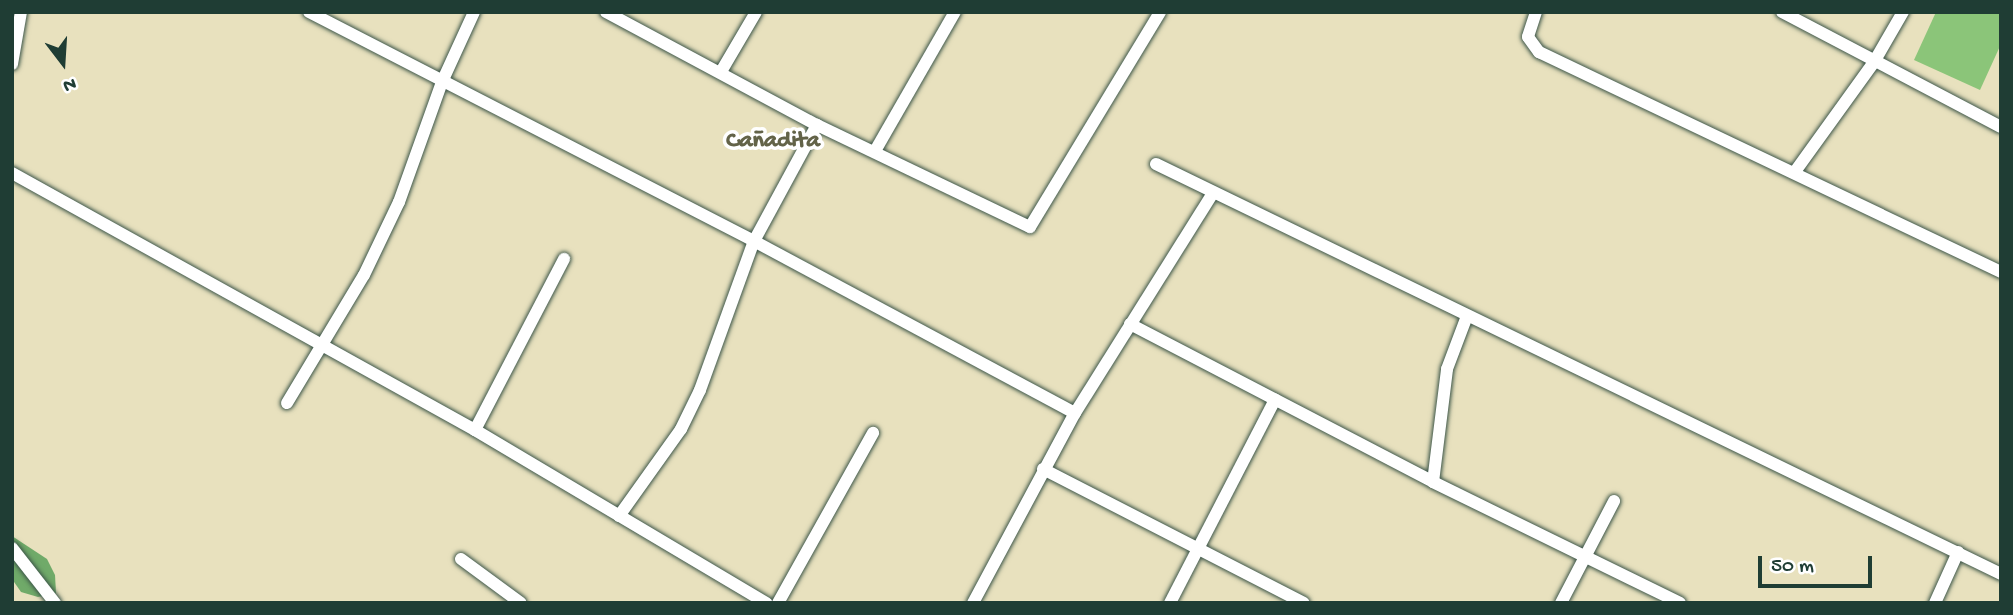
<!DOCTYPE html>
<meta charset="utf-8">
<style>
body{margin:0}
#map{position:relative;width:2013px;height:615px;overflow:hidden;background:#e8e1be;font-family:"Gochi Hand",sans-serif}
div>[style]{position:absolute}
.green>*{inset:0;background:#8bc579}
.forest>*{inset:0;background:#70aa69}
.roads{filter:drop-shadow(0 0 2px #3d5649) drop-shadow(0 0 2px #3d5649)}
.street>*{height:12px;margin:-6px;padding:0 6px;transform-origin:6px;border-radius:6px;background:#fff}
span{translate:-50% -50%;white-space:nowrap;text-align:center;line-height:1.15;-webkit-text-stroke:7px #fff;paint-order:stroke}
.neighbourhood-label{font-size:24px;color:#636348;font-weight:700}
.frame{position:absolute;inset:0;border:14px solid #1f3d34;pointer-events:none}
.north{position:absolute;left:28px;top:28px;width:70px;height:70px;-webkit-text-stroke:5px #fff;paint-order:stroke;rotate:163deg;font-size:19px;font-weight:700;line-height:28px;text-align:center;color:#1f3d34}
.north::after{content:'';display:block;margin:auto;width:24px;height:32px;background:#1f3d34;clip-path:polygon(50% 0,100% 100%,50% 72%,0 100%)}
.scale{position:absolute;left:1758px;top:556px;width:114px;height:32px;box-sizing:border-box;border:4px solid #1f3d34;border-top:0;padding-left:9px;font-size:21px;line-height:24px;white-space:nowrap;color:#1f3d34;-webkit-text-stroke:5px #fff;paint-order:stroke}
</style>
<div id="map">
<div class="green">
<i style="clip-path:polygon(1936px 12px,2001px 12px,2001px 44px,1980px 90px,1914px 60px)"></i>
</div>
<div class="forest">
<i style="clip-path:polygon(12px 536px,47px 559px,55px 575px,56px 593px,38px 597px,21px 592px,12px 579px)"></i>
</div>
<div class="roads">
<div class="street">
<i style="left:309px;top:12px;width:500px;rotate:27.23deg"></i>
<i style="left:754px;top:241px;width:364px;rotate:28.2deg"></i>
<i style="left:606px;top:12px;width:239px;rotate:28.2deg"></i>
<i style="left:817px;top:125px;width:236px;rotate:25.6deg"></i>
<i style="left:1030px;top:227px;width:251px;rotate:-58.8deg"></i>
<i style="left:1536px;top:12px;width:26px;rotate:108deg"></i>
<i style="left:1528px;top:37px;width:19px;rotate:54deg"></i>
<i style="left:1539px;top:52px;width:512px;rotate:25.46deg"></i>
<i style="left:1782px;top:12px;width:247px;rotate:27.7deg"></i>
<i style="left:12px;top:64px;width:53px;rotate:-80.2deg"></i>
<i style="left:722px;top:70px;width:67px;rotate:-59.6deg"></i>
<i style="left:875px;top:151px;width:160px;rotate:-60.1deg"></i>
<i style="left:1156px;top:164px;width:939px;rotate:25.88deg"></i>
<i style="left:12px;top:173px;width:530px;rotate:29.03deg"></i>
<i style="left:475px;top:430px;width:339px;rotate:30.7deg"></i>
<i style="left:1794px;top:173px;width:137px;rotate:-54.2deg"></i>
<i style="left:1874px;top:62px;width:58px;rotate:-59.9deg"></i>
<i style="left:1130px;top:324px;width:342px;rotate:27.5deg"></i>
<i style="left:1433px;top:482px;width:275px;rotate:26.1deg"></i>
<i style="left:287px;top:403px;width:149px;rotate:-59deg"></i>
<i style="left:364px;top:275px;width:81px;rotate:-64.4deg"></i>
<i style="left:399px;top:202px;width:127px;rotate:-70.3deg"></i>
<i style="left:442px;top:82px;width:77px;rotate:-65.4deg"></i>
<i style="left:475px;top:430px;width:193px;rotate:-62.5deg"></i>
<i style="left:1043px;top:469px;width:293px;rotate:27.2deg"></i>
<i style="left:1433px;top:482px;width:114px;rotate:-82.9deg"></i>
<i style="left:1447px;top:369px;width:57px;rotate:-69.3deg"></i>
<i style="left:619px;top:516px;width:107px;rotate:-54.5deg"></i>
<i style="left:681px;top:429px;width:43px;rotate:-64deg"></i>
<i style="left:700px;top:390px;width:158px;rotate:-70.1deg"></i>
<i style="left:754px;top:241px;width:132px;rotate:-61.5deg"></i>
<i style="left:12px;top:548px;width:70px;rotate:52deg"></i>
<i style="left:461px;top:559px;width:74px;rotate:36.3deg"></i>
<i style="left:778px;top:603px;width:195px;rotate:-60.8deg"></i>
<i style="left:973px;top:603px;width:216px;rotate:-61.8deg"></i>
<i style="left:1075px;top:413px;width:260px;rotate:-57.9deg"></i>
<i style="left:1170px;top:603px;width:229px;rotate:-62.7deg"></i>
<i style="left:1561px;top:603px;width:115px;rotate:-62.5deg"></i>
<i style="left:1935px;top:603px;width:56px;rotate:-65.7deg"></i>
</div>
</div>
<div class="neighbourhood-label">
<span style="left:773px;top:142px">Cañadita</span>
</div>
<div class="frame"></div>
<div class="north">N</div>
<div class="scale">50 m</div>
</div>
